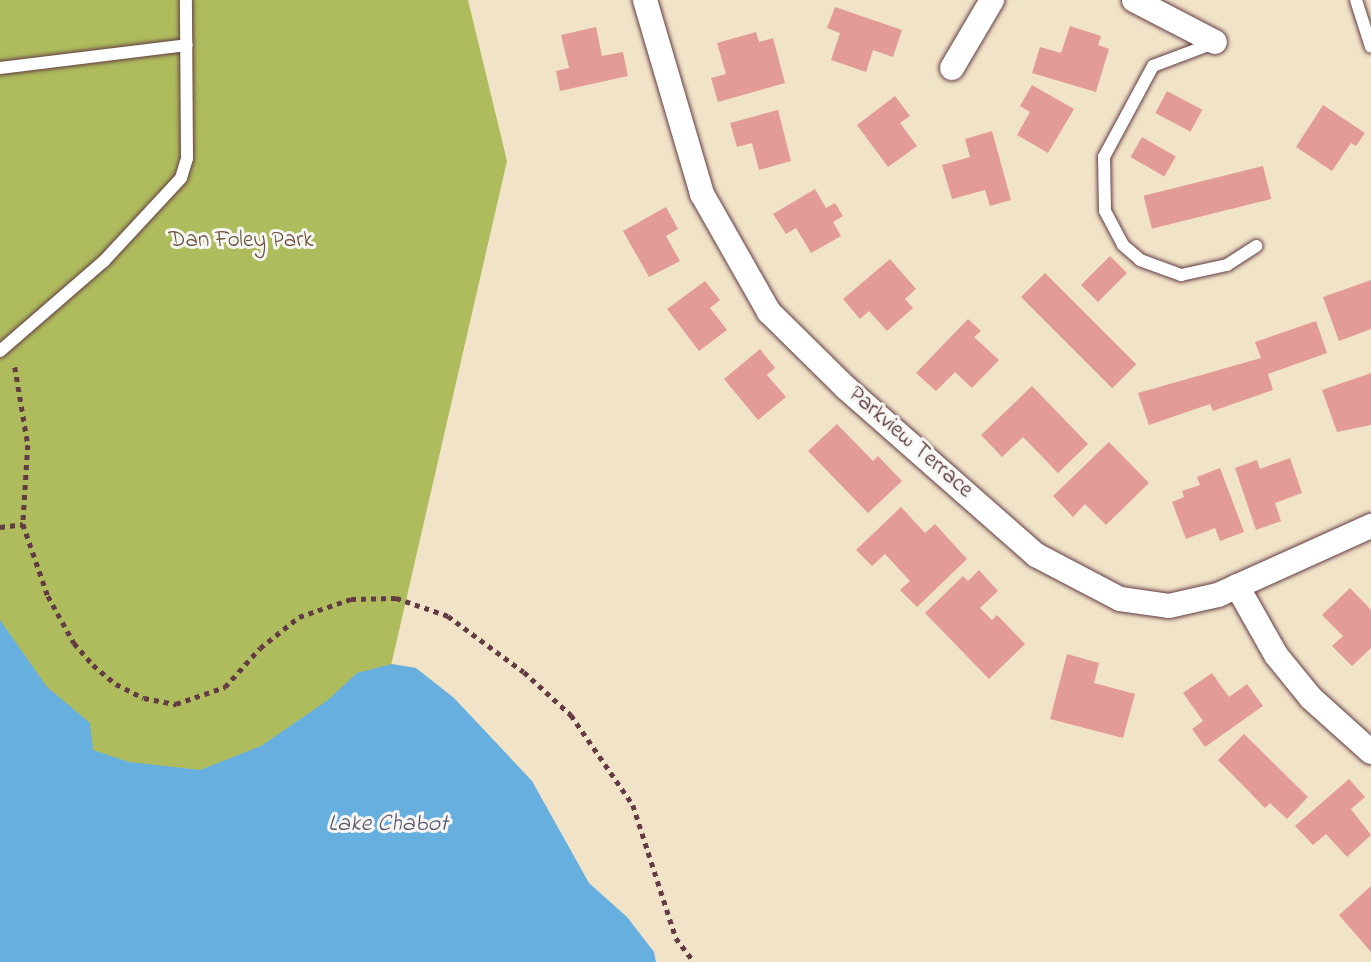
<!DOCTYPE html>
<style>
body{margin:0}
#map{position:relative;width:1371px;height:962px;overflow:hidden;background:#f1e3c8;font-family:"Indie Flower",sans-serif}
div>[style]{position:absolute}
.green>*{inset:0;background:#afbc5d}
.water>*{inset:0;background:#67afde}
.building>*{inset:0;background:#e39b97;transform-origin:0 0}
.path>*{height:4.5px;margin-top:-2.25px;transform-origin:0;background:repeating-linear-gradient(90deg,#633c43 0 5px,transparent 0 10px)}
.roads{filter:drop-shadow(0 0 2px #633c43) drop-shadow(0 0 2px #633c43)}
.service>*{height:12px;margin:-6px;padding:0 6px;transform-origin:6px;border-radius:6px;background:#fff}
.minor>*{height:24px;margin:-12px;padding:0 12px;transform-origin:12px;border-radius:12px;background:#fff}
span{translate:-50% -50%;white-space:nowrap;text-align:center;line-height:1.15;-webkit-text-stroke:6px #f6f6f2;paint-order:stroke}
.park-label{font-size:23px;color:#684e3a}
.street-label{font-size:23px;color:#4a1f2b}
.water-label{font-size:24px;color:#54516a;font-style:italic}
</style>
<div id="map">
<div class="green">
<i style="clip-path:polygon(0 0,468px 0,507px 161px,350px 844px,0 774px)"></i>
</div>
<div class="water">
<i style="clip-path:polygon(0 620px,47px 687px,90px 723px,93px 750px,129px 762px,200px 770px,261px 746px,328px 700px,357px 673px,392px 664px,416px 668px,454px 698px,532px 781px,589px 883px,627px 917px,654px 952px,656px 962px,0 962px)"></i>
</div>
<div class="building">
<i style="clip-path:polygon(835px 7px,902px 30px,893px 57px,873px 50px,866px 72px,831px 60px,840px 33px,827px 28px)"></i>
<i style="clip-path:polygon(1070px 26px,1101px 36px,1098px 45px,1109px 49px,1096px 92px,1032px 73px,1040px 47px,1061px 53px)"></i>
<i style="clip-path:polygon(596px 27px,602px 56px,623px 52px,628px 76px,560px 91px,556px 71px,569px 68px,561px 35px)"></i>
<i style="clip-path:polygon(756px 32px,759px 42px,773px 38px,785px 83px,718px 102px,711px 78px,726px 74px,717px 43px)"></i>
<i style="clip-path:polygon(1032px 85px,1074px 109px,1048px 153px,1017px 135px,1030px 112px,1020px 106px)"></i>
<i style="left:1167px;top:91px;width:40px;height:25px;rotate:28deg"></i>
<i style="clip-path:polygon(895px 96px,910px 116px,900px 123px,917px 146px,888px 167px,857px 125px)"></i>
<i style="clip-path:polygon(1323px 105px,1365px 133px,1356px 146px,1351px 143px,1332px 171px,1296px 147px)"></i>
<i style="clip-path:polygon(778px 110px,791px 161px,759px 170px,752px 143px,737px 147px,730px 123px)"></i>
<i style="clip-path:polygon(992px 131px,1011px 200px,990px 206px,985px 190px,952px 199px,942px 165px,970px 157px,965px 139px)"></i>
<i style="left:1142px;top:137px;width:39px;height:23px;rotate:30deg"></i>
<i style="left:1263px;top:166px;width:34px;height:123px;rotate:76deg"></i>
<i style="clip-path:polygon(815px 189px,826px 208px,835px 203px,843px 216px,833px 222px,841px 236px,811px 253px,796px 228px,786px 234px,773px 214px)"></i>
<i style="clip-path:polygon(666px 207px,678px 229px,666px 236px,680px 261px,649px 277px,623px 231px)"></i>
<i style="left:1110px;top:256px;width:24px;height:41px;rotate:45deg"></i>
<i style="clip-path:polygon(890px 259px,916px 289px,905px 299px,913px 308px,887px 331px,869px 311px,860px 319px,843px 299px)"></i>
<i style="left:1045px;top:273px;width:129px;height:34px;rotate:45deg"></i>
<i style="clip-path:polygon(1371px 280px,1371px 329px,1339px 341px,1323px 297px)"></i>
<i style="clip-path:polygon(705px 281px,720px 300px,710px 308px,727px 330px,699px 351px,667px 309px)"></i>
<i style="clip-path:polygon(968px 319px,981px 331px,974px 337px,999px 360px,972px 388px,955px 372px,936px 391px,916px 373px)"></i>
<i style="clip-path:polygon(1316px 321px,1327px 353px,1268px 374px,1273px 390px,1213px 411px,1210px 404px,1149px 425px,1138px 393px,1261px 358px,1255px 342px)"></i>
<i style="clip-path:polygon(760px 349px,775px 368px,767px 375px,786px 397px,758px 420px,724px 379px)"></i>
<i style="clip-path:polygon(1371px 373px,1371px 425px,1337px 432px,1322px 390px)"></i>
<i style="clip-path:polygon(1032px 386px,1088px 444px,1058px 473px,1023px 437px,1002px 457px,981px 435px)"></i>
<i style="clip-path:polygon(837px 424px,873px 461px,878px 456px,902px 481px,868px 513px,808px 451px)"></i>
<i style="clip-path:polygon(1109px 442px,1149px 483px,1106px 525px,1085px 504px,1073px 517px,1053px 496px)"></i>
<i style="clip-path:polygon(1290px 458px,1302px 493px,1275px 503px,1281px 521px,1256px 530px,1235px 468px,1257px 460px,1260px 469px)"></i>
<i style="clip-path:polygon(1220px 468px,1244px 532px,1220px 541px,1215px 528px,1186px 539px,1172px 502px,1184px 497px,1182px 491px,1200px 485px,1197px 477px)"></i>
<i style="clip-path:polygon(901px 507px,925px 533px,935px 524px,967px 559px,917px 607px,900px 590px,910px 581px,885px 554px,872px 566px,856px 550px)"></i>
<i style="clip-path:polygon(979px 570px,998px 591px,980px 608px,992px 620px,997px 615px,1025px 644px,989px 679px,925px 613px,963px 576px,968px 581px)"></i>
<i style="clip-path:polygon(1350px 588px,1371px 610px,1371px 648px,1352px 666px,1332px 646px,1343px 636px,1322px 615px)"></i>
<i style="clip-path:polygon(1067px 654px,1099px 663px,1094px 683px,1135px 694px,1123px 738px,1050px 719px)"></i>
<i style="clip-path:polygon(1212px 673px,1229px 697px,1247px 684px,1263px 706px,1205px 747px,1192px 729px,1203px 721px,1183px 693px)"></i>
<i style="clip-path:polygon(1244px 734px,1308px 797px,1287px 819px,1270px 803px,1265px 808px,1218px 760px)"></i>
<i style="clip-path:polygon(1349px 779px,1365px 797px,1351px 809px,1371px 835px,1347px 857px,1326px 834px,1313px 845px,1295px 826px)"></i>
<i style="clip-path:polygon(1371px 886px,1371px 952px,1339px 915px)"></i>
</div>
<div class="path">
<i style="left:15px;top:367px;width:79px;rotate:80.5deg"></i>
<i style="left:28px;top:445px;width:79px;rotate:93.6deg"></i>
<i style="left:23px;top:524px;width:76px;rotate:70.9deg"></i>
<i style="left:48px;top:596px;width:54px;rotate:61deg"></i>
<i style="left:74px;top:643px;width:29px;rotate:49deg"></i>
<i style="left:93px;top:665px;width:30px;rotate:40deg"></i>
<i style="left:116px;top:684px;width:31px;rotate:27deg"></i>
<i style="left:144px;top:698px;width:33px;rotate:11deg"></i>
<i style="left:176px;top:704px;width:52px;rotate:-19.1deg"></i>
<i style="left:225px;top:687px;width:52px;rotate:-48.1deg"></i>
<i style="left:260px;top:648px;width:50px;rotate:-38.5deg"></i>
<i style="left:299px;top:617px;width:55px;rotate:-19.1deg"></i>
<i style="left:351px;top:599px;width:45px;rotate:-1.3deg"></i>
<i style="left:396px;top:598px;width:55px;rotate:19.1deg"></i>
<i style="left:448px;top:616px;width:94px;rotate:36.4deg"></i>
<i style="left:524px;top:672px;width:64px;rotate:42.5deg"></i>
<i style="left:571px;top:715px;width:109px;rotate:55.4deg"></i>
<i style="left:633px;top:805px;width:140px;rotate:72.1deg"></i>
<i style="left:676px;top:938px;width:30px;rotate:53deg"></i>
<i style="left:0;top:527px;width:23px;rotate:-7deg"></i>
</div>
<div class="roads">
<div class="service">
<i style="left:1356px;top:0;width:49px;rotate:72.3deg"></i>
<i style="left:1214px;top:43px;width:65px;rotate:159.3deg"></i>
<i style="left:1153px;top:66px;width:103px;rotate:118.3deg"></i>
<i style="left:1104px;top:157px;width:54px;rotate:88.9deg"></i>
<i style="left:1105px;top:211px;width:38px;rotate:62deg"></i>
<i style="left:1123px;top:245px;width:23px;rotate:41deg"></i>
<i style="left:1140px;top:260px;width:44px;rotate:20.1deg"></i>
<i style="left:1181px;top:275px;width:47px;rotate:-12.3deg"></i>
<i style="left:1227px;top:265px;width:35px;rotate:-33deg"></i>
<i style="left:0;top:68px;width:188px;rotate:-7deg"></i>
<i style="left:0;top:351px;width:138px;rotate:-40.9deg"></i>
<i style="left:104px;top:261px;width:113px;rotate:-47.1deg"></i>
<i style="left:181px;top:178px;width:21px;rotate:-73deg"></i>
<i style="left:187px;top:158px;width:158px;rotate:-90.4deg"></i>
</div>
<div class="minor">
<i style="left:645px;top:0;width:202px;rotate:73.6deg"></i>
<i style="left:702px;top:194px;width:136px;rotate:60.4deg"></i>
<i style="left:769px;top:312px;width:108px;rotate:44.6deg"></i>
<i style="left:846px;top:388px;width:253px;rotate:41.3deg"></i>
<i style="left:1036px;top:555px;width:95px;rotate:27.6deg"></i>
<i style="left:1120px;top:599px;width:49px;rotate:8.1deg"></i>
<i style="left:1169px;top:606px;width:50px;rotate:-12.7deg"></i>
<i style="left:1218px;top:595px;width:168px;rotate:-24.3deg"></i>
<i style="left:1134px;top:0;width:91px;rotate:27.4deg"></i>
<i style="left:952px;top:68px;width:79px;rotate:-59.5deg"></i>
<i style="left:1237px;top:586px;width:79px;rotate:60.5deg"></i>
<i style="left:1276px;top:655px;width:55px;rotate:50.9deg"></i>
<i style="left:1311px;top:698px;width:81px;rotate:42deg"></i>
</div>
</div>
<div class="park-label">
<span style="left:241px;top:241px">Dan Foley Park</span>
</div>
<div class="street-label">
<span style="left:910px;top:443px;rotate:41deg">Parkview Terrace</span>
</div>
<div class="water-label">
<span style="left:388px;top:825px">Lake Chabot</span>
</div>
</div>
